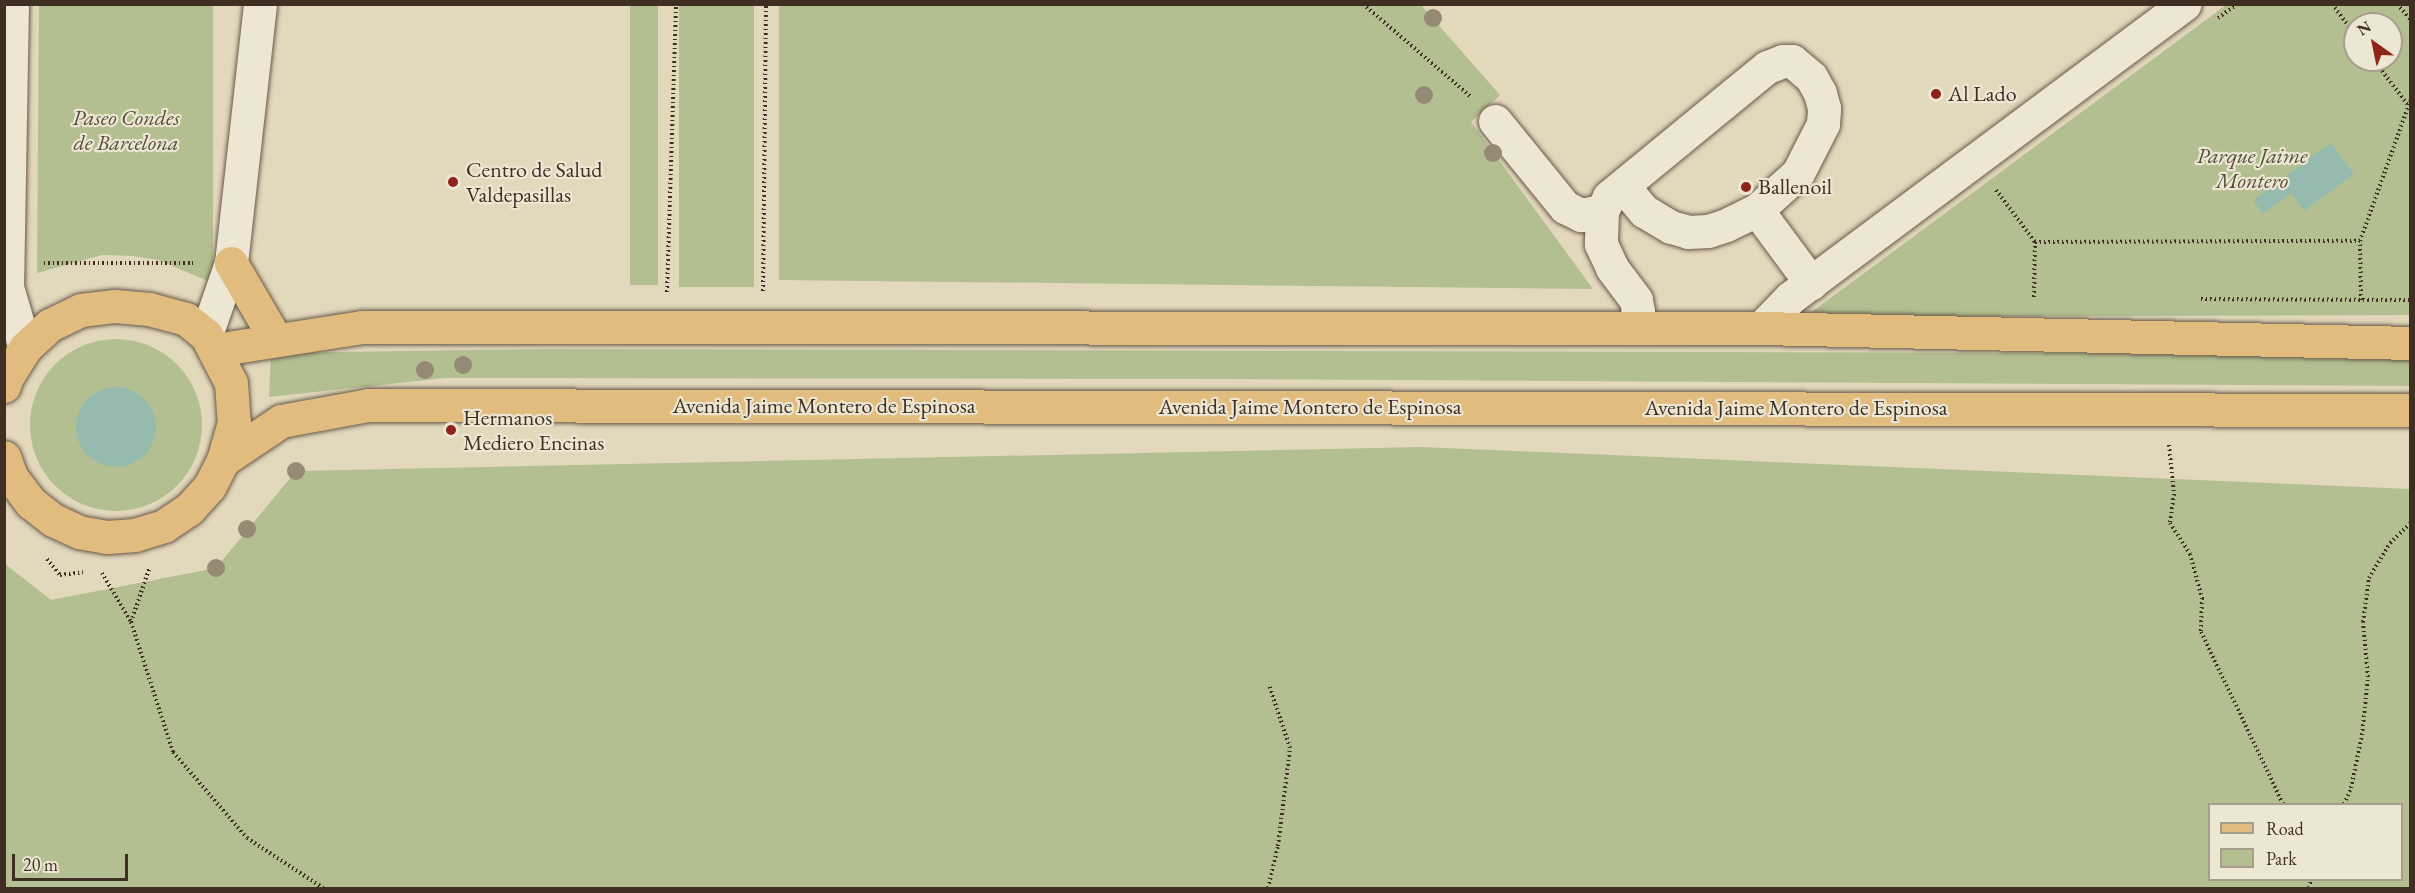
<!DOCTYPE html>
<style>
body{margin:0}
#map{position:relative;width:2415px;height:893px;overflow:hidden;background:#e2d8bc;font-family:"EB Garamond",serif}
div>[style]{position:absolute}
.green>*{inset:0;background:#b3bf91;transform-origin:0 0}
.round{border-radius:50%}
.water>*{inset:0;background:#95baae}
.path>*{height:4px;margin-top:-2px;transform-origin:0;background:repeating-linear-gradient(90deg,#3f2f23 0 1.5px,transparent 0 4.5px)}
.roads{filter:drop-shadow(0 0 2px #685949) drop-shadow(0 0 2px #685949)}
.minor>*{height:33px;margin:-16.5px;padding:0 16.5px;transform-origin:16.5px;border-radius:16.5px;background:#ece6d3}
.major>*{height:33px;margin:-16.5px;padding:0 16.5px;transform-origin:16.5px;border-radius:16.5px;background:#e1bc7e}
.trees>*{width:18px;height:18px;margin:-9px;border-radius:50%;background:#958b74}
.dots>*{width:16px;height:16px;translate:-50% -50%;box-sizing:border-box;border:3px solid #ece6d3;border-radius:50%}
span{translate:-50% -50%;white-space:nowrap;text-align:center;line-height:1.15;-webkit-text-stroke:4.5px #ece6d3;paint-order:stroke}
.poi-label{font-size:22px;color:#3f2f23}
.left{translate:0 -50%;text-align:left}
.park-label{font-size:22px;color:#564c39;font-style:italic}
.street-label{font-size:22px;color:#3f2f23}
.frame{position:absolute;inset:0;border:6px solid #3f2f23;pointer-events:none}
.legend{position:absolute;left:2208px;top:803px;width:195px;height:78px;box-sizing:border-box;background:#ece6d3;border:2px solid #a79d8d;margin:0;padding:8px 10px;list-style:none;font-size:18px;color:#3f2f23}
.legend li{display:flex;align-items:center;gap:12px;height:30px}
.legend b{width:30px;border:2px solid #a79d8d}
.north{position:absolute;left:2343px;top:12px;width:60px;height:60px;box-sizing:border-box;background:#ece6d3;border:2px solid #a79d8d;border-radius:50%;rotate:327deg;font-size:16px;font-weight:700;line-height:24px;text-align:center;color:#3f2f23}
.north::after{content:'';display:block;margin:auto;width:21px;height:27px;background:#8f2418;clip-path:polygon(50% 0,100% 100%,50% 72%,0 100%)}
.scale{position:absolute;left:12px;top:854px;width:116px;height:27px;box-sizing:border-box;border:3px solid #3f2f23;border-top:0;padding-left:8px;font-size:18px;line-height:21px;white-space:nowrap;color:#3f2f23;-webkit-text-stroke:4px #ece6d3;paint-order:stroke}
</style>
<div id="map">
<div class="green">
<i style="clip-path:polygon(39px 5px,213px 5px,213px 283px,158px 260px,133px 256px,102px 255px,37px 273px)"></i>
<i style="left:630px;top:5px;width:28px;height:280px"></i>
<i style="left:679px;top:5px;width:75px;height:282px"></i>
<i style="clip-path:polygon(779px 5px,1421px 5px,1500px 95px,1471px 122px,1593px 289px,779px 280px)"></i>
<i style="clip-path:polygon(evenodd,2226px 5px,2410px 5px,2410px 315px,1805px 317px,2226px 5px,2355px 24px,2391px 24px,2391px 60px,2355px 60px,2355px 24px)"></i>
<i class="round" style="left:30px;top:339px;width:172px;height:172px"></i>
<i style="clip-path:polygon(549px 349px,2410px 354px,2410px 386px,1225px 379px,445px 378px,269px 397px,271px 353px)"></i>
<i style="clip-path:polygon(evenodd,1421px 447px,2410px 489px,2410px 888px,5px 888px,5px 564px,51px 600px,216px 568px,296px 471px,1421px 447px,2402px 804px,2402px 880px,2210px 880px,2210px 804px,2402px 804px)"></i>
</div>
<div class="water">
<i style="clip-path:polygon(2331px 143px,2354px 174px,2304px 211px,2291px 193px,2263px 214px,2253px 200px)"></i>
<i class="round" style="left:76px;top:387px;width:80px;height:80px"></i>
</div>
<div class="path">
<i style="left:1363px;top:4px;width:143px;rotate:40.7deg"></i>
<i style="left:2332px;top:4px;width:39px;rotate:53deg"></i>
<i style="left:2397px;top:4px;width:20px;rotate:49deg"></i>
<i style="left:2218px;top:18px;width:24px;rotate:-36deg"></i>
<i style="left:2374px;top:60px;width:55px;rotate:53.1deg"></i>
<i style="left:1996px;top:190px;width:65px;rotate:53.1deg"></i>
<i style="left:2035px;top:242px;width:325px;rotate:-0.2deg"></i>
<i style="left:44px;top:263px;width:149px"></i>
<i style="left:763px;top:291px;width:287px;rotate:-89.4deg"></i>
<i style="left:667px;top:292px;width:288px;rotate:-88.2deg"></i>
<i style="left:2034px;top:297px;width:55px;rotate:-89deg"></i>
<i style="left:2201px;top:299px;width:209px;rotate:0.3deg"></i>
<i style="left:2361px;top:300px;width:59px;rotate:-91deg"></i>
<i style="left:2360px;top:241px;width:149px;rotate:-70.3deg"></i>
<i style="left:2169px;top:445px;width:49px;rotate:84.2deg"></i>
<i style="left:2174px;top:494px;width:29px;rotate:98deg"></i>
<i style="left:2170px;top:523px;width:37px;rotate:57deg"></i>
<i style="left:2190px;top:554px;width:46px;rotate:74.7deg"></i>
<i style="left:2202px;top:598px;width:34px;rotate:92deg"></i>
<i style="left:2201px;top:632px;width:191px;rotate:64.5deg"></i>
<i style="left:47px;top:559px;width:21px;rotate:51deg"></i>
<i style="left:60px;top:575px;width:23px;rotate:-7deg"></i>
<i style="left:102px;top:573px;width:57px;rotate:59.4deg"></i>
<i style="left:131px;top:622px;width:137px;rotate:72.1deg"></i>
<i style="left:173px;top:752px;width:113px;rotate:49.3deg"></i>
<i style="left:247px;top:838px;width:91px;rotate:33.3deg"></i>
<i style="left:131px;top:622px;width:56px;rotate:-71.2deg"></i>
<i style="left:2344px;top:804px;width:17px;rotate:-66deg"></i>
<i style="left:2351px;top:788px;width:54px;rotate:-78.3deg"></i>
<i style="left:2362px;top:735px;width:58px;rotate:-84.1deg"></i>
<i style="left:2368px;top:677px;width:55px;rotate:-95.2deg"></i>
<i style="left:2363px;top:622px;width:44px;rotate:-82.2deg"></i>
<i style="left:2369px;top:578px;width:41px;rotate:-59deg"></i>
<i style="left:2390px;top:543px;width:28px;rotate:-44deg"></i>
<i style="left:1268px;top:888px;width:43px;rotate:-76.6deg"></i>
<i style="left:1278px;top:846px;width:99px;rotate:-83deg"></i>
<i style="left:1290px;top:748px;width:66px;rotate:-108.4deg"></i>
<i style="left:2309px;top:888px;width:8px;rotate:-76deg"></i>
</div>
<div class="roads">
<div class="minor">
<i style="left:12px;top:4px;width:283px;rotate:91deg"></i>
<i style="left:7px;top:287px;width:64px;rotate:73.6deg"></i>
<i style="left:1495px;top:121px;width:111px;rotate:50.9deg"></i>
<i style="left:1565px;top:207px;width:18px;rotate:27deg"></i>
<i style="left:1581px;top:215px;width:21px;rotate:-11deg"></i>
<i style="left:1623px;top:186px;width:33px;rotate:50deg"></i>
<i style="left:1644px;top:211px;width:31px;rotate:31deg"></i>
<i style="left:1671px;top:227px;width:18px;rotate:16deg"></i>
<i style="left:1688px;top:232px;width:20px;rotate:-3deg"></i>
<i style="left:1708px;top:231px;width:19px;rotate:-18deg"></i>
<i style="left:1726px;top:225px;width:34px;rotate:-26deg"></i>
<i style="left:1757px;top:210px;width:55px;rotate:-42.1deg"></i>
<i style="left:1798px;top:173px;width:55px;rotate:-63deg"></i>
<i style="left:1823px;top:124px;width:16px;rotate:-86deg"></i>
<i style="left:1824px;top:108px;width:16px;rotate:-105deg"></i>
<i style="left:1820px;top:93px;width:18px;rotate:-119deg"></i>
<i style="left:1811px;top:77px;width:25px;rotate:-140deg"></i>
<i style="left:1792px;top:61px;width:9px;rotate:180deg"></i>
<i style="left:1783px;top:61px;width:17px;rotate:159deg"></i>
<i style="left:1767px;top:67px;width:205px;rotate:140.6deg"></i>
<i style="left:1609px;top:197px;width:16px;rotate:117deg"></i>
<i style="left:1602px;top:211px;width:33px;rotate:92deg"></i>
<i style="left:1601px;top:244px;width:26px;rotate:65deg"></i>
<i style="left:1612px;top:268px;width:40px;rotate:53deg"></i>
<i style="left:1636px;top:300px;width:11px;rotate:80deg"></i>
<i style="left:1638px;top:311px;width:17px;rotate:103deg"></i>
<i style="left:1757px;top:210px;width:91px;rotate:53.5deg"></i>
<i style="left:1761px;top:328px;width:42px;rotate:-46deg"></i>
<i style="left:1790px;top:298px;width:492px;rotate:-36.7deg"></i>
<i style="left:206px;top:335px;width:76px;rotate:-70.9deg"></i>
<i style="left:231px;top:263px;width:261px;rotate:-83.6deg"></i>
</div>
<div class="major">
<i style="left:231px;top:263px;width:89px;rotate:59.7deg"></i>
<i style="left:215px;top:350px;width:149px;rotate:-8.9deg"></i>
<i style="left:362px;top:327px;width:1399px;rotate:0.04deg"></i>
<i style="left:1761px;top:328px;width:649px;rotate:1.32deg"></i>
<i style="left:4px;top:386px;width:9px;rotate:-72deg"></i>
<i style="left:7px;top:377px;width:34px;rotate:-58deg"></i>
<i style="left:25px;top:348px;width:34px;rotate:-43deg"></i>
<i style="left:50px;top:325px;width:34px;rotate:-26deg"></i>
<i style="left:81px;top:310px;width:34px;rotate:-7deg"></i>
<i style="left:115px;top:306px;width:34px;rotate:5deg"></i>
<i style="left:149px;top:309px;width:38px;rotate:15deg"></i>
<i style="left:186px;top:319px;width:26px;rotate:39deg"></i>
<i style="left:206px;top:335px;width:54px;rotate:62.5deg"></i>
<i style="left:231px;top:383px;width:39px;rotate:86deg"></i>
<i style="left:234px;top:422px;width:40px;rotate:106deg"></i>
<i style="left:223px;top:460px;width:30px;rotate:117deg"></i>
<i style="left:209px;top:487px;width:30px;rotate:132deg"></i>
<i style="left:189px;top:509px;width:30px;rotate:146deg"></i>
<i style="left:164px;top:526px;width:30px;rotate:163deg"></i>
<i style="left:135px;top:535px;width:28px;rotate:176deg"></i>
<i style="left:107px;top:537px;width:28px;rotate:-170deg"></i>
<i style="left:79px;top:532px;width:29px;rotate:-155deg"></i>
<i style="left:53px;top:520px;width:28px;rotate:-142deg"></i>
<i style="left:31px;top:503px;width:34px;rotate:-127deg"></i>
<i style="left:11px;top:476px;width:20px;rotate:-110deg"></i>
<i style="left:223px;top:460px;width:70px;rotate:-33.9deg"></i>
<i style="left:281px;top:421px;width:88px;rotate:-10.4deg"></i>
<i style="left:368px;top:405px;width:2042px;rotate:0.14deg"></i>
</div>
</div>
<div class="trees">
<i style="left:1433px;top:18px"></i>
<i style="left:1424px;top:95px"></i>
<i style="left:1493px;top:153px"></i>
<i style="left:463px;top:365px"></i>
<i style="left:425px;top:370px"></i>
<i style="left:296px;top:471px"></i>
<i style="left:247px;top:529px"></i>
<i style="left:216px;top:568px"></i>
</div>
<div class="dots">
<i style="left:1936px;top:94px;background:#8f2418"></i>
<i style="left:453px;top:182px;background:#8f2418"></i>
<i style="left:1746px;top:187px;background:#8f2418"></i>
<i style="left:451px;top:430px;background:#8f2418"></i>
</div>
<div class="poi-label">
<span class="left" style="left:1948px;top:94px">Al Lado</span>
<span class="left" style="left:466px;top:182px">Centro de Salud<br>Valdepasillas</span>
<span class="left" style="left:1758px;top:187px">Ballenoil</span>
<span class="left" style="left:463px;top:430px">Hermanos<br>Mediero Encinas</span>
</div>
<div class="park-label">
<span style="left:126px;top:130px">Paseo Condes<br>de Barcelona</span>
<span style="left:2252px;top:168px">Parque Jaime<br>Montero</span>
</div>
<div class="street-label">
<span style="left:824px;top:406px">Avenida Jaime Montero de Espinosa</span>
<span style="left:1310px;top:407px">Avenida Jaime Montero de Espinosa</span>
<span style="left:1796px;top:408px">Avenida Jaime Montero de Espinosa</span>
</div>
<div class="frame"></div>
<ul class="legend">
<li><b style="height:8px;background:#e1bc7e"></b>Road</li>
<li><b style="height:16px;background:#b3bf91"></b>Park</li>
</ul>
<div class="north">N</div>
<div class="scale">20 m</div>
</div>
